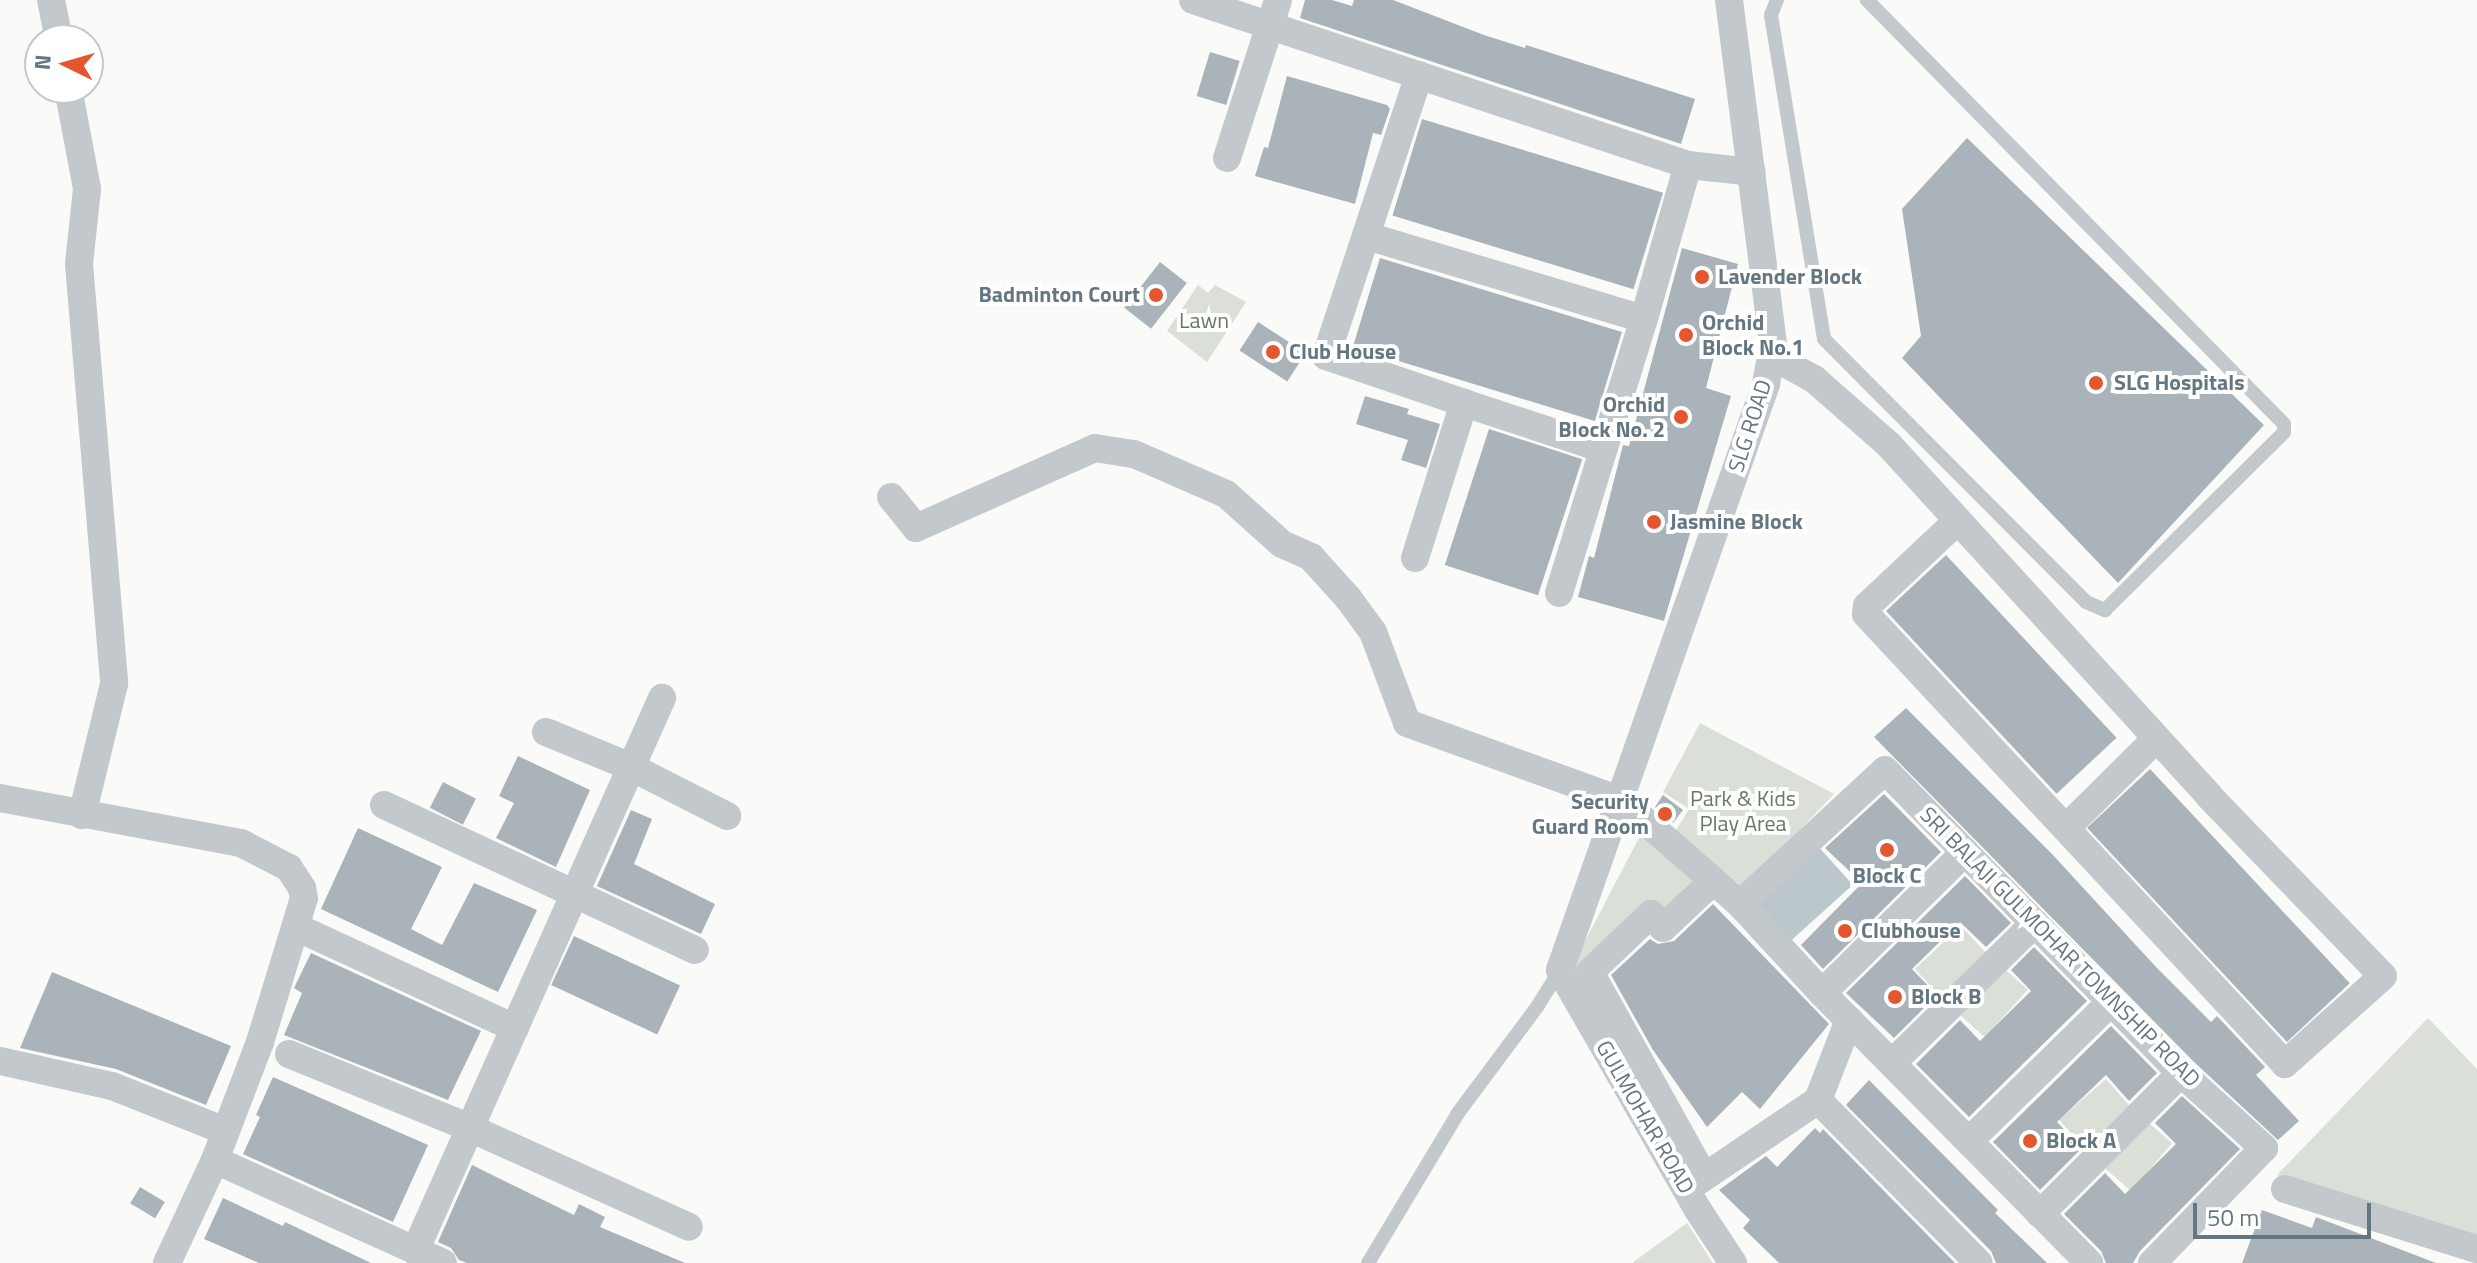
<!DOCTYPE html>
<style>
body{margin:0}
#map{position:relative;width:2477px;height:1263px;overflow:hidden;background:#fafaf8;font-family:"Titillium Web",sans-serif}
div>[style]{position:absolute}
.green>*{inset:0;background:#dadfd7;transform-origin:0 0}
.water>*{inset:0;background:#bbc7cb;transform-origin:0 0}
.building>*{inset:0;background:#aab3b9;transform-origin:0 0}
.service>*{height:14px;margin:-7px;padding:0 7px;transform-origin:7px;border-radius:7px;background:#c3c8cc}
.minor>*{height:28px;margin:-14px;padding:0 14px;transform-origin:14px;border-radius:14px;background:#c3c8cc}
.dots>*{width:22px;height:22px;translate:-50% -50%;box-sizing:border-box;border:4px solid #fff;border-radius:50%}
span{translate:-50% -50%;white-space:nowrap;text-align:center;line-height:1.15;-webkit-text-stroke:8px #fff;paint-order:stroke}
.poi-label{font-size:22px;color:#657683;font-weight:700}
.left{translate:0 -50%;text-align:left}
.right{translate:-100% -50%;text-align:right}
.park-label{font-size:22px;color:#687a64}
.street-label{font-size:22px;color:#657683}
.north{position:absolute;left:24px;top:24px;width:80px;height:80px;box-sizing:border-box;background:#fff;border:2px solid #c1c8cd;border-radius:50%;rotate:275deg;font-size:22px;font-weight:700;line-height:32px;text-align:center;color:#657683}
.north::after{content:'';display:block;margin:auto;width:28px;height:36px;background:#e4572e;clip-path:polygon(50% 0,100% 100%,50% 72%,0 100%)}
.scale{position:absolute;left:2193px;top:1203px;width:178px;height:36px;box-sizing:border-box;border:4px solid #657683;border-top:0;padding-left:10px;font-size:24px;line-height:28px;white-space:nowrap;color:#657683;-webkit-text-stroke:6px #fff;paint-order:stroke}
</style>
<div id="map">
<div class="green">
<i style="clip-path:polygon(1198px 285px,1208px 293px,1215px 285px,1246px 302px,1207px 362px,1167px 331px)"></i>
<i style="clip-path:polygon(1700px 723px,1834px 794px,1744px 888px,1675px 832px,1689px 809px,1663px 792px)"></i>
<i style="clip-path:polygon(1642px 832px,1703px 886px,1581px 977px,1571px 968px)"></i>
<i style="left:1961px;top:926px;width:45px;height:63px;rotate:47deg"></i>
<i style="left:1998px;top:963px;width:40px;height:64px;rotate:42deg"></i>
<i style="clip-path:polygon(2428px 1018px,2477px 1069px,2477px 1237px,2277px 1175px)"></i>
<i style="left:2106px;top:1079px;width:44px;height:62px;rotate:49deg"></i>
<i style="left:2142px;top:1117px;width:40px;height:63px;rotate:41deg"></i>
<i style="clip-path:polygon(1687px 1223px,1713px 1263px,1632px 1263px)"></i>
</div>
<div class="water">
<i style="left:1816px;top:844px;width:55px;height:83px;rotate:48deg"></i>
</div>
<div class="building">
<i style="clip-path:polygon(1305px 0,1332px 0,1352px 6px,1354px 0,1393px 0,1484px 35px,1525px 48px,1526px 45px,1695px 99px,1681px 144px,1300px 18px)"></i>
<i style="left:1210px;top:52px;width:31px;height:46px;rotate:17deg"></i>
<i style="clip-path:polygon(1287px 76px,1387px 105px,1390px 109px,1381px 135px,1373px 133px,1355px 204px,1255px 176px,1264px 147px,1268px 148px)"></i>
<i style="left:1422px;top:119px;width:252px;height:101px;rotate:17deg"></i>
<i style="clip-path:polygon(1967px 138px,2264px 425px,2118px 583px,1902px 358px,1921px 336px,1902px 209px)"></i>
<i style="clip-path:polygon(1682px 248px,1738px 264px,1706px 388px,1731px 396px,1664px 621px,1578px 597px,1589px 556px,1594px 558px,1623px 445px,1629px 446px)"></i>
<i style="left:1380px;top:258px;width:253px;height:93px;rotate:17deg"></i>
<i style="left:1160px;top:262px;width:34px;height:58px;rotate:38deg"></i>
<i style="left:1258px;top:322px;width:57px;height:34px;rotate:33deg"></i>
<i style="clip-path:polygon(1365px 396px,1409px 409px,1407px 414px,1440px 424px,1426px 468px,1401px 460px,1408px 440px,1356px 424px)"></i>
<i style="left:1489px;top:429px;width:98px;height:143px;rotate:18deg"></i>
<i style="left:1946px;top:555px;width:250px;height:82px;rotate:47deg"></i>
<i style="clip-path:polygon(1906px 708px,2052px 854px,2156px 967px,2211px 1022px,2217px 1016px,2265px 1067px,2256px 1075px,2299px 1121px,2278px 1140px,2193px 1061px,1874px 737px)"></i>
<i style="clip-path:polygon(518px 756px,590px 790px,556px 867px,496px 838px,514px 803px,499px 796px)"></i>
<i style="left:2150px;top:769px;width:293px;height:86px;rotate:47deg"></i>
<i style="left:443px;top:782px;width:37px;height:29px;rotate:27deg"></i>
<i style="clip-path:polygon(1884px 794px,1941px 852px,1823px 969px,1801px 945px,1862px 883px,1825px 848px)"></i>
<i style="clip-path:polygon(1663px 795px,1683px 810px,1673px 823px,1655px 807px)"></i>
<i style="clip-path:polygon(631px 810px,652px 819px,634px 864px,715px 904px,701px 934px,597px 886px)"></i>
<i style="clip-path:polygon(358px 828px,442px 867px,411px 929px,442px 945px,474px 883px,537px 910px,498px 992px,321px 909px)"></i>
<i style="clip-path:polygon(1965px 876px,2011px 923px,1986px 947px,1960px 922px,1912px 969px,1937px 995px,1894px 1038px,1846px 993px)"></i>
<i style="clip-path:polygon(1713px 904px,1829px 1024px,1760px 1109px,1742px 1092px,1707px 1127px,1653px 1050px,1611px 975px,1650px 939px,1658px 944px,1674px 941px)"></i>
<i style="left:574px;top:936px;width:117px;height:54px;rotate:25deg"></i>
<i style="clip-path:polygon(2034px 947px,2087px 1001px,1969px 1117px,1916px 1064px,1960px 1020px,1980px 1041px,2031px 991px,2011px 970px)"></i>
<i style="clip-path:polygon(311px 953px,481px 1031px,448px 1100px,284px 1035px,302px 993px,294px 988px)"></i>
<i style="clip-path:polygon(52px 972px,231px 1046px,206px 1105px,116px 1069px,20px 1048px)"></i>
<i style="clip-path:polygon(2111px 1026px,2157px 1073px,2129px 1101px,2106px 1075px,2057px 1122px,2082px 1148px,2040px 1190px,1993px 1142px)"></i>
<i style="clip-path:polygon(273px 1077px,428px 1145px,393px 1222px,243px 1154px,260px 1117px,256px 1115px)"></i>
<i style="clip-path:polygon(1869px 1080px,1998px 1210px,1995px 1213px,2047px 1263px,1996px 1263px,1991px 1251px,1846px 1105px)"></i>
<i style="clip-path:polygon(2182px 1096px,2240px 1149px,2140px 1251px,2133px 1263px,2106px 1263px,2101px 1251px,2064px 1214px,2105px 1173px,2125px 1194px,2176px 1144px,2155px 1123px)"></i>
<i style="clip-path:polygon(1815px 1128px,1820px 1133px,1823px 1129px,1955px 1263px,1779px 1263px,1743px 1228px,1750px 1220px,1719px 1190px,1766px 1156px,1777px 1167px)"></i>
<i style="clip-path:polygon(472px 1165px,574px 1215px,579px 1204px,605px 1217px,600px 1227px,685px 1263px,467px 1263px,459px 1260px,451px 1248px,438px 1242px)"></i>
<i style="left:140px;top:1187px;width:29px;height:19px;rotate:31deg"></i>
<i style="clip-path:polygon(223px 1198px,283px 1226px,285px 1222px,371px 1263px,259px 1263px,234px 1252px,204px 1239px)"></i>
<i style="clip-path:polygon(2262px 1210px,2312px 1228px,2316px 1217px,2436px 1263px,2242px 1263px)"></i>
</div>
<div class="service">
<i style="left:1777px;top:0;width:16px;rotate:112deg"></i>
<i style="left:1771px;top:15px;width:328px;rotate:80.7deg"></i>
<i style="left:1824px;top:339px;width:371px;rotate:45.1deg"></i>
<i style="left:2086px;top:602px;width:21px;rotate:23deg"></i>
<i style="left:2105px;top:610px;width:252px;rotate:-44.8deg"></i>
<i style="left:2284px;top:432px;width:8px;rotate:-90deg"></i>
<i style="left:2284px;top:424px;width:595px;rotate:-134.52deg"></i>
<i style="left:1368px;top:1263px;width:175px;rotate:-59deg"></i>
<i style="left:1458px;top:1113px;width:132px;rotate:-53.3deg"></i>
<i style="left:1537px;top:1007px;width:44px;rotate:-58.1deg"></i>
</div>
<div class="minor">
<i style="left:51px;top:0;width:41px;rotate:78.7deg"></i>
<i style="left:1193px;top:0;width:522px;rotate:18.43deg"></i>
<i style="left:1688px;top:165px;width:64px;rotate:6.2deg"></i>
<i style="left:1729px;top:0;width:348px;rotate:82.7deg"></i>
<i style="left:1773px;top:345px;width:11px;rotate:100deg"></i>
<i style="left:1771px;top:356px;width:28px;rotate:100deg"></i>
<i style="left:1766px;top:384px;width:621px;rotate:109.37deg"></i>
<i style="left:1560px;top:970px;width:277px;rotate:60.1deg"></i>
<i style="left:1698px;top:1210px;width:64px;rotate:56.6deg"></i>
<i style="left:1419px;top:75px;width:296px;rotate:108.3deg"></i>
<i style="left:1326px;top:356px;width:146px;rotate:18.8deg"></i>
<i style="left:68px;top:88px;width:103px;rotate:79.3deg"></i>
<i style="left:87px;top:189px;width:75px;rotate:96.1deg"></i>
<i style="left:79px;top:264px;width:421px;rotate:85.2deg"></i>
<i style="left:114px;top:684px;width:135px;rotate:103.7deg"></i>
<i style="left:1227px;top:158px;width:166px;rotate:-72.1deg"></i>
<i style="left:1367px;top:236px;width:289px;rotate:16.7deg"></i>
<i style="left:1644px;top:319px;width:160px;rotate:-74.1deg"></i>
<i style="left:1771px;top:356px;width:49px;rotate:28.1deg"></i>
<i style="left:1814px;top:379px;width:100px;rotate:41.3deg"></i>
<i style="left:1889px;top:445px;width:475px;rotate:47.6deg"></i>
<i style="left:2209px;top:796px;width:250px;rotate:46deg"></i>
<i style="left:2383px;top:976px;width:132px;rotate:138.1deg"></i>
<i style="left:2285px;top:1064px;width:615px;rotate:-132.96deg"></i>
<i style="left:1866px;top:614px;width:8px;rotate:-83deg"></i>
<i style="left:1867px;top:606px;width:122px;rotate:-43.3deg"></i>
<i style="left:891px;top:497px;width:40px;rotate:51deg"></i>
<i style="left:916px;top:528px;width:196px;rotate:-24.1deg"></i>
<i style="left:1095px;top:448px;width:39px;rotate:9deg"></i>
<i style="left:1134px;top:454px;width:100px;rotate:23.5deg"></i>
<i style="left:1226px;top:494px;width:75px;rotate:41.8deg"></i>
<i style="left:1282px;top:544px;width:32px;rotate:24deg"></i>
<i style="left:1311px;top:557px;width:55px;rotate:47.9deg"></i>
<i style="left:1348px;top:598px;width:42px;rotate:53.7deg"></i>
<i style="left:1373px;top:632px;width:97px;rotate:69.5deg"></i>
<i style="left:1407px;top:723px;width:229px;rotate:19.9deg"></i>
<i style="left:1622px;top:801px;width:157px;rotate:41.1deg"></i>
<i style="left:1740px;top:904px;width:121px;rotate:47.3deg"></i>
<i style="left:1822px;top:993px;width:380px;rotate:45.3deg"></i>
<i style="left:1415px;top:558px;width:163px;rotate:-72.5deg"></i>
<i style="left:1464px;top:403px;width:147px;rotate:18.2deg"></i>
<i style="left:1559px;top:593px;width:287px;rotate:-72.8deg"></i>
<i style="left:546px;top:732px;width:92px;rotate:22.4deg"></i>
<i style="left:631px;top:767px;width:108px;rotate:27deg"></i>
<i style="left:0;top:798px;width:245px;rotate:10.6deg"></i>
<i style="left:241px;top:843px;width:54px;rotate:27.5deg"></i>
<i style="left:289px;top:868px;width:24px;rotate:57deg"></i>
<i style="left:302px;top:888px;width:10px;rotate:79deg"></i>
<i style="left:304px;top:898px;width:151px;rotate:107deg"></i>
<i style="left:260px;top:1042px;width:126px;rotate:110.9deg"></i>
<i style="left:215px;top:1160px;width:114px;rotate:115deg"></i>
<i style="left:384px;top:805px;width:343px;rotate:25deg"></i>
<i style="left:2067px;top:827px;width:125px;rotate:-44.7deg"></i>
<i style="left:1740px;top:904px;width:197px;rotate:-42.7deg"></i>
<i style="left:1885px;top:770px;width:424px;rotate:45.7deg"></i>
<i style="left:2181px;top:1073px;width:112px;rotate:42.1deg"></i>
<i style="left:2264px;top:1148px;width:161px;rotate:134.2deg"></i>
<i style="left:296px;top:927px;width:241px;rotate:24.8deg"></i>
<i style="left:1822px;top:993px;width:201px;rotate:-44.6deg"></i>
<i style="left:289px;top:1054px;width:196px;rotate:22.2deg"></i>
<i style="left:470px;top:1128px;width:240px;rotate:24.3deg"></i>
<i style="left:0;top:1061px;width:115px;rotate:12.6deg"></i>
<i style="left:112px;top:1086px;width:122px;rotate:21.7deg"></i>
<i style="left:1892px;top:1063px;width:200px;rotate:-44.4deg"></i>
<i style="left:1818px;top:1100px;width:229px;rotate:45.4deg"></i>
<i style="left:1969px;top:1141px;width:199px;rotate:-44.4deg"></i>
<i style="left:215px;top:1160px;width:250px;rotate:24.3deg"></i>
<i style="left:1703px;top:1175px;width:232px;rotate:-119.1deg"></i>
<i style="left:1590px;top:972px;width:84px;rotate:-43.6deg"></i>
<i style="left:1651px;top:914px;width:18px;rotate:49deg"></i>
<i style="left:1663px;top:928px;width:69px;rotate:-43.2deg"></i>
<i style="left:1691px;top:1186px;width:153px;rotate:-34.1deg"></i>
<i style="left:1818px;top:1100px;width:86px;rotate:-68.8deg"></i>
<i style="left:2285px;top:1189px;width:201px;rotate:17.4deg"></i>
<i style="left:2040px;top:1214px;width:199px;rotate:-45deg"></i>
<i style="left:415px;top:1251px;width:606px;rotate:-65.93deg"></i>
</div>
<div class="dots">
<i style="left:1702px;top:277px;background:#e4572e"></i>
<i style="left:1156px;top:295px;background:#e4572e"></i>
<i style="left:1686px;top:335px;background:#e4572e"></i>
<i style="left:1273px;top:352px;background:#e4572e"></i>
<i style="left:2096px;top:383px;background:#e4572e"></i>
<i style="left:1681px;top:417px;background:#e4572e"></i>
<i style="left:1654px;top:522px;background:#e4572e"></i>
<i style="left:1665px;top:814px;background:#e4572e"></i>
<i style="left:1887px;top:850px;background:#e4572e"></i>
<i style="left:1845px;top:931px;background:#e4572e"></i>
<i style="left:1895px;top:997px;background:#e4572e"></i>
<i style="left:2030px;top:1141px;background:#e4572e"></i>
</div>
<div class="poi-label">
<span class="left" style="left:1718px;top:277px">Lavender Block</span>
<span class="right" style="left:1140px;top:295px">Badminton Court</span>
<span class="left" style="left:1702px;top:335px">Orchid<br>Block No.1</span>
<span class="left" style="left:1289px;top:352px">Club House</span>
<span class="left" style="left:2114px;top:383px">SLG Hospitals</span>
<span class="right" style="left:1665px;top:417px">Orchid<br>Block No. 2</span>
<span class="left" style="left:1670px;top:522px">Jasmine Block</span>
<span class="right" style="left:1649px;top:814px">Security<br>Guard Room</span>
<span style="left:1887px;top:876px">Block C</span>
<span class="left" style="left:1861px;top:931px">Clubhouse</span>
<span class="left" style="left:1911px;top:997px">Block B</span>
<span class="left" style="left:2046px;top:1141px">Block A</span>
</div>
<div class="park-label">
<span style="left:1204px;top:321px">Lawn</span>
<span style="left:1743px;top:811px">Park &amp; Kids<br>Play Area</span>
</div>
<div class="street-label">
<span style="left:1750px;top:426px;rotate:-72deg">SLG ROAD</span>
<span style="left:2060px;top:947px;rotate:45deg">SRI BALAJI GULMOHAR TOWNSHIP ROAD</span>
<span style="left:1645px;top:1117px;rotate:60deg">GULMOHAR ROAD</span>
</div>
<div class="north">N</div>
<div class="scale">50 m</div>
</div>
